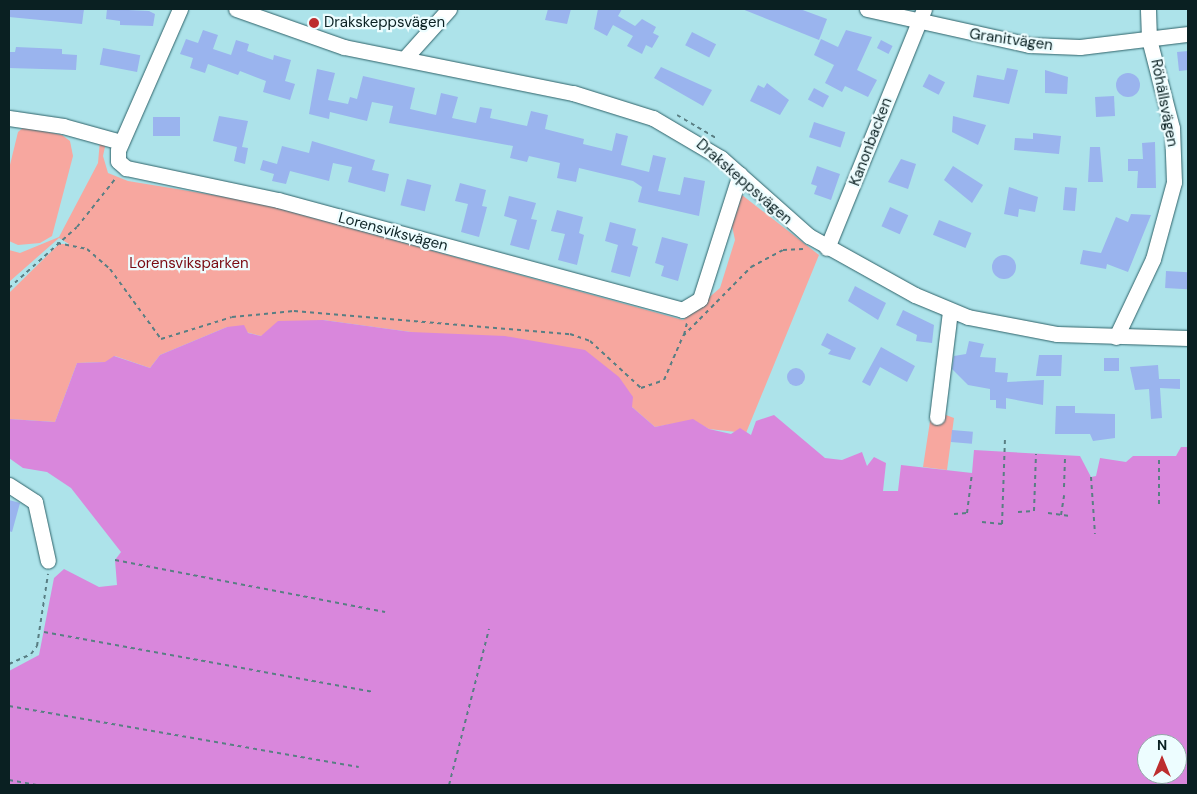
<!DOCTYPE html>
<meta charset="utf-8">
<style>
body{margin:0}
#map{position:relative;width:1197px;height:794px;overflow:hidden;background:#ade3ea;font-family:"DM Sans",sans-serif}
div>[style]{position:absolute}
.green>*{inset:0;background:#f7a79f}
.water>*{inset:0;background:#d987dc}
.building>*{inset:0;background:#9ab4ee;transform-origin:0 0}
.round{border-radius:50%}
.path>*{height:2px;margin-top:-1px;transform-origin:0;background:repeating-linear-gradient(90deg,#597e83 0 4px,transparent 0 8px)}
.roads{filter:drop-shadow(0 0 1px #2e6269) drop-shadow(0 0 1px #2e6269)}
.minor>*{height:15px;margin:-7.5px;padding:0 7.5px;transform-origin:7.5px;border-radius:7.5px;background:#fff}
.dots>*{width:14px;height:14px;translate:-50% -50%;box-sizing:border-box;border:2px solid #edfdff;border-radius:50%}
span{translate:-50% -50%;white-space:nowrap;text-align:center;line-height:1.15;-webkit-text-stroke:4.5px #edfdff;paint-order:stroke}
.poi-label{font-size:15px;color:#0a2022}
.left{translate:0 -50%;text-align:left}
.street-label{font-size:15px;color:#0a2022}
.park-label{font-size:15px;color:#7a0a12}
.frame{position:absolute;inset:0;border:10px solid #0a2022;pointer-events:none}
.north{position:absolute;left:1137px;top:734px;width:50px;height:50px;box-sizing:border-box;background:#edfdff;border:1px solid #92a5a7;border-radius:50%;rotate:0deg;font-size:14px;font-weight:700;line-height:20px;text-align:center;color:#0a2022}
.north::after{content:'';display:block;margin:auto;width:18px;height:22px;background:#bd2e2f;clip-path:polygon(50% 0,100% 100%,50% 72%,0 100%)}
</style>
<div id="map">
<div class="green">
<i style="clip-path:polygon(24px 127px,62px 135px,70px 141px,73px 156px,52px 236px,40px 243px,18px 245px,9px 241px,9px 169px,18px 132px)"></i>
<i style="clip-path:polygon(100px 140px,106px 142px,103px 156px,108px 173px,128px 181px,256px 202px,683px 320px,720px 288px,735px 240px,732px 226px,742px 195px,819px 255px,746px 433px,709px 429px,693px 420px,655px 427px,632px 407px,411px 332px,323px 320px,274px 329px,261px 336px,227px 327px,160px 355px,150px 368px,115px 356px,106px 362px,77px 363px,55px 422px,9px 419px,9px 293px,59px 244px,69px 244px,59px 238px,9px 282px,9px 250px,20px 253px,59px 237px,98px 163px)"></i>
<i style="clip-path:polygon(947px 310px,938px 412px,954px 418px,947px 470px,923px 467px)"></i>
</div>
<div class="water">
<i style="clip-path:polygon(evenodd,323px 320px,411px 332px,505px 336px,585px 350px,619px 377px,633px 397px,632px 407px,655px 427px,693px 419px,709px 429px,731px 434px,740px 428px,751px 435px,756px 421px,774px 415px,825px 458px,842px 460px,862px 452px,867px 466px,874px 457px,886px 463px,883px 491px,898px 491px,901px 465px,972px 473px,974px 450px,1080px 456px,1091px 477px,1096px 476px,1100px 458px,1126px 462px,1133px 456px,1176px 456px,1181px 447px,1188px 447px,1188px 785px,9px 785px,9px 671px,39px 655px,54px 578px,64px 569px,99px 587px,117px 585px,115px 560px,121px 552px,71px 488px,47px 472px,23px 468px,9px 458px,9px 419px,55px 422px,77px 363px,105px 362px,114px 356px,150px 368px,160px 355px,227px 327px,244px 325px,248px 333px,261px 336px,278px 321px,323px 320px,1147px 744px,1177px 744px,1177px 774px,1147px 774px,1147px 744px)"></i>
</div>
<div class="building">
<i style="clip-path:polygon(9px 9px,84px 9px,82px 24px,9px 17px)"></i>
<i style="clip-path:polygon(107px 9px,149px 11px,155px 14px,153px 26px,120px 25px,120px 21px,106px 19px)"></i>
<i style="clip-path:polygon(548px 9px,571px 9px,567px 24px,545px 20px)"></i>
<i style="clip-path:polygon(598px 9px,622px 9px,618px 16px,635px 26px,642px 19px,656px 27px,653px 33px,659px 36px,652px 48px,646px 45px,642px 54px,627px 46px,633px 36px,613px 25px,607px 36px,594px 29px)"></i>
<i style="clip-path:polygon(742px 9px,800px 9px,827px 19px,819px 40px)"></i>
<i style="clip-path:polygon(203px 30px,218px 35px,213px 49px,231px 55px,236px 40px,249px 44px,247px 51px,273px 60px,274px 55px,291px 60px,285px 81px,295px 84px,290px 100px,263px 92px,266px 81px,240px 71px,238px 75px,208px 64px,205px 73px,190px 68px,193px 58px,180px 54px,186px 39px,198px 43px)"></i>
<i style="clip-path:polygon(846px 30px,872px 37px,857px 70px,877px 80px,868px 97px,845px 86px,842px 92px,825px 83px,834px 65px,814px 55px,821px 39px,838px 47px)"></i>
<i style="left:692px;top:32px;width:27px;height:15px;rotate:27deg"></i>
<i style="left:881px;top:40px;width:13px;height:9px;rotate:27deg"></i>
<i style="clip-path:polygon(16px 47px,62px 49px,62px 54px,77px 55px,76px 70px,9px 68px,9px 52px,15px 52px)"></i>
<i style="left:103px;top:48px;width:38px;height:17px;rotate:11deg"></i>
<i style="clip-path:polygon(1188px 51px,1188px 70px,1179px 71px,1177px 52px)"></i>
<i style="clip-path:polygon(661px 67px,712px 90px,703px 106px,654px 78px)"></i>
<i style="clip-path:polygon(1007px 68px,1018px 70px,1009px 104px,973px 97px,977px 75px,1004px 80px)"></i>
<i style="clip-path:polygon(317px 69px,335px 73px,328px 100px,348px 104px,350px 97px,357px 99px,363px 76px,415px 88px,410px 109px,436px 115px,441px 93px,458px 97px,452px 118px,476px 123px,480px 107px,492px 109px,490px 118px,527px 126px,531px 111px,548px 115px,545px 129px,584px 139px,583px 144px,612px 151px,616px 133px,628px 136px,621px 165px,649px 172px,653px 155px,666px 158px,658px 191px,680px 195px,684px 177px,705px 181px,699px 216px,638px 202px,642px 187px,633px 181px,579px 168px,576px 182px,557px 178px,560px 163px,529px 156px,527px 162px,510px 158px,513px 146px,389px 123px,393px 106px,372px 102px,367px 121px,330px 112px,329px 119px,309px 114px)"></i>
<i style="clip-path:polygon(1045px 70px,1068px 77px,1067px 94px,1045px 93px)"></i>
<i class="round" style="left:1116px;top:73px;width:24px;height:24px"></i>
<i style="left:929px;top:74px;width:18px;height:14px;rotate:27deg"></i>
<i style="clip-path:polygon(767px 83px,789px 100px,780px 115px,750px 101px,758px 85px,764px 88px)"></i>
<i style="left:814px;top:88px;width:17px;height:13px;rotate:28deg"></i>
<i style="left:1114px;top:96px;width:20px;height:19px;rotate:87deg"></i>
<i style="clip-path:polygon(219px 116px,248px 121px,242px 147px,248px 148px,245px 164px,234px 161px,237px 147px,213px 141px)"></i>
<i style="clip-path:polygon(953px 116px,986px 125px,978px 145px,952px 132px)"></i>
<i style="left:153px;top:117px;width:27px;height:19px"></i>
<i style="left:814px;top:122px;width:33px;height:16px;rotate:18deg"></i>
<i style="clip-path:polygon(1033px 133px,1061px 136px,1059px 154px,1014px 150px,1015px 138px,1033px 139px)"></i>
<i style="clip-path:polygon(312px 141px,375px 160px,372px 170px,389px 174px,385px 192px,348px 182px,352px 167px,333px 163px,329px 181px,290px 171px,286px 184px,272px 181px,274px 174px,260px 170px,263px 160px,277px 164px,282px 146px,309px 153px)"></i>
<i style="clip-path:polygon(1155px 142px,1156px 188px,1137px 188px,1138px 171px,1128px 171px,1128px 159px,1143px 159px,1142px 143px)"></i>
<i style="clip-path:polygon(1090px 147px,1100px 147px,1103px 182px,1088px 182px)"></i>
<i style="clip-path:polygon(901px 159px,916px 164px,908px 189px,888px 182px)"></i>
<i style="clip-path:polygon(817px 166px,840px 174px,831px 200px,814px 194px,817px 186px,811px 184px)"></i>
<i style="clip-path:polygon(953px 166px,983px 185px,972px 203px,944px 180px)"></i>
<i style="left:407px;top:179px;width:25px;height:27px;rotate:14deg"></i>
<i style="clip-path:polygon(460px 183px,486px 190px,482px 206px,487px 207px,479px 237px,461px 232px,468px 204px,455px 201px)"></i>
<i style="clip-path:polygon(1009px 187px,1038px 197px,1035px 212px,1019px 209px,1018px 217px,1004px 214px)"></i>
<i style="left:1065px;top:187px;width:12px;height:23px;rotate:5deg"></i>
<i style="clip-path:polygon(509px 196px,536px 203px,531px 219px,537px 220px,529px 250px,510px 245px,517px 220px,504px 216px)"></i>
<i style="left:890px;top:207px;width:20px;height:21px;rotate:24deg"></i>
<i style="clip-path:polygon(557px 210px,583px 217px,579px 233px,584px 235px,577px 265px,558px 260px,565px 234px,551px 231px)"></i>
<i style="clip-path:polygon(1131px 214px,1151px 215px,1128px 272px,1107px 264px,1106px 269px,1080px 264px,1083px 250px,1101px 253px,1116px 217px,1128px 222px)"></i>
<i style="left:939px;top:220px;width:35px;height:16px;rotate:22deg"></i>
<i style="clip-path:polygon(610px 222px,636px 229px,632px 245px,638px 247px,630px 277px,611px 272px,618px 245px,605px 241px)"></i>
<i style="clip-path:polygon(662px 237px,688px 244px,678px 281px,661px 276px,664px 266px,655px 263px)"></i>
<i class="round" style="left:992px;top:255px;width:24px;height:24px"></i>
<i style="left:1166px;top:271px;width:22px;height:17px;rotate:3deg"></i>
<i style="clip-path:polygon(855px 286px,886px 303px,878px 320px,848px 301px)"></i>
<i style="clip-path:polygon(903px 310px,934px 325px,932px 343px,916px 341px,917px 335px,896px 325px)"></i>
<i style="clip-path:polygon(827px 333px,856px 348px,850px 360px,828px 354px,831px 350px,821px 345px)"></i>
<i style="clip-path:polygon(969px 341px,984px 344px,980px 357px,996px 358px,995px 372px,1008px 373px,1007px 382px,1044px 380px,1043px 405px,1006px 398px,1006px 409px,996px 408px,996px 400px,990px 400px,990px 389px,968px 385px,952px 369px,954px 356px,966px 354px)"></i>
<i style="clip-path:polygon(881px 347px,915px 366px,907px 382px,880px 367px,870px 386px,862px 382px)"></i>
<i style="clip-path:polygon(1039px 355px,1062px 355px,1061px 376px,1036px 376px)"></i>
<i style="left:1104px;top:358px;width:15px;height:13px"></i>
<i style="clip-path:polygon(1158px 365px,1159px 379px,1180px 379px,1180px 389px,1160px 388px,1162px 418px,1151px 419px,1149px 389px,1135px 390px,1130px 367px)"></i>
<i class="round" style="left:787px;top:368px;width:18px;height:18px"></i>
<i style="clip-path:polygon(1056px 406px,1075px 406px,1075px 413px,1115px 414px,1115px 438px,1093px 441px,1090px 434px,1055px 434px)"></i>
<i style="left:952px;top:430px;width:21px;height:12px;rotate:5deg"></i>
<i style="clip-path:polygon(9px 500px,20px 503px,12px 532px,9px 531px)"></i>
</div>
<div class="path">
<i style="left:677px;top:115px;width:45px;rotate:30.5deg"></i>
<i style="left:57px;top:243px;width:31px;rotate:11deg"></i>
<i style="left:87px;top:249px;width:30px;rotate:41deg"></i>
<i style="left:110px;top:269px;width:87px;rotate:53.9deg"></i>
<i style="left:161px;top:339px;width:74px;rotate:-17.2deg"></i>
<i style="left:232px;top:317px;width:62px;rotate:-5.5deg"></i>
<i style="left:294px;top:311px;width:277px;rotate:4.8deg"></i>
<i style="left:570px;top:334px;width:21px;rotate:19deg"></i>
<i style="left:590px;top:341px;width:69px;rotate:42.7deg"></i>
<i style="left:641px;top:388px;width:24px;rotate:-19deg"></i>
<i style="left:664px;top:380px;width:48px;rotate:-66.6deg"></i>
<i style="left:683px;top:336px;width:97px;rotate:-45.4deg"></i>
<i style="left:751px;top:267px;width:36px;rotate:-28deg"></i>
<i style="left:783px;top:250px;width:20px;rotate:-3deg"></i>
<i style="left:9px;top:288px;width:91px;rotate:-41.9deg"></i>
<i style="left:77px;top:227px;width:63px;rotate:-51.5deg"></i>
<i style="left:684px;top:335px;width:12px;rotate:-76deg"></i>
<i style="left:1091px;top:477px;width:57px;rotate:86deg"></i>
<i style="left:1064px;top:487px;width:32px;rotate:-88deg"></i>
<i style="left:1159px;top:504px;width:48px;rotate:-90deg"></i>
<i style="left:1018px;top:512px;width:16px;rotate:-4deg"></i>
<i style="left:1034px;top:511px;width:57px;rotate:-88deg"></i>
<i style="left:1048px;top:513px;width:22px;rotate:8deg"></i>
<i style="left:954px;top:514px;width:13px;rotate:-4deg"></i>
<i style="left:967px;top:513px;width:40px;rotate:-82.9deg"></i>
<i style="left:1061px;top:515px;width:20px;rotate:-81deg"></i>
<i style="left:982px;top:522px;width:20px;rotate:6deg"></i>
<i style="left:1002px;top:524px;width:85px;rotate:-88deg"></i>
<i style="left:115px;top:560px;width:275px;rotate:10.9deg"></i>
<i style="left:44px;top:632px;width:335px;rotate:10.3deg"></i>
<i style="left:9px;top:664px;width:24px;rotate:-24deg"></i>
<i style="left:31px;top:654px;width:10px;rotate:-53deg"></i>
<i style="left:37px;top:646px;width:73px;rotate:-81.3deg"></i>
<i style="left:9px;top:706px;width:355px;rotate:9.9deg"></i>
<i style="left:9px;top:780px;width:28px;rotate:10deg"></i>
<i style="left:449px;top:785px;width:161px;rotate:-75.6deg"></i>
</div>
<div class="roads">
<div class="minor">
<i style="left:180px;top:9px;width:154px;rotate:113.7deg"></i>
<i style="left:118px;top:150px;width:11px;rotate:90deg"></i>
<i style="left:118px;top:161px;width:11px;rotate:41deg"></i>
<i style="left:126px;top:168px;width:155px;rotate:11.9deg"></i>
<i style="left:278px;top:200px;width:419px;rotate:15.2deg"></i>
<i style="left:682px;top:310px;width:21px;rotate:-31deg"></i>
<i style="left:700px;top:299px;width:131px;rotate:-72.3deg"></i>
<i style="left:236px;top:9px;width:114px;rotate:19.4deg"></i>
<i style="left:344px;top:47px;width:234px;rotate:11.4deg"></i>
<i style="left:573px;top:93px;width:84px;rotate:17.4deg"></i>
<i style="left:653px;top:118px;width:79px;rotate:30.5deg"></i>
<i style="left:721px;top:158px;width:118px;rotate:41.6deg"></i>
<i style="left:809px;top:236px;width:121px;rotate:29.1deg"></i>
<i style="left:915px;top:295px;width:57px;rotate:22.5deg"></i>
<i style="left:968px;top:317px;width:91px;rotate:10.8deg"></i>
<i style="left:1057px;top:334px;width:131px;rotate:1.7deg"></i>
<i style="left:867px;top:9px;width:166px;rotate:12.5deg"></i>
<i style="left:1029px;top:45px;width:51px;rotate:2.2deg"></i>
<i style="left:1080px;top:47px;width:109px;rotate:-6.9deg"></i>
<i style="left:405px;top:58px;width:66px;rotate:-48.1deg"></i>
<i style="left:9px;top:118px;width:55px;rotate:8.4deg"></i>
<i style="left:63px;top:126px;width:60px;rotate:15.4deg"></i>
<i style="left:827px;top:248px;width:258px;rotate:-67.9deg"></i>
<i style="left:1116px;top:337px;width:86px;rotate:-64.6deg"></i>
<i style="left:1153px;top:259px;width:80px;rotate:-74.7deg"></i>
<i style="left:1174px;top:182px;width:54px;rotate:-92.1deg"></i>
<i style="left:1172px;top:128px;width:92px;rotate:-104.5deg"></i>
<i style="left:1149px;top:39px;width:30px;rotate:-92deg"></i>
<i style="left:937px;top:417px;width:107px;rotate:-83deg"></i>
<i style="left:9px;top:485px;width:31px;rotate:33deg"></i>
<i style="left:35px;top:502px;width:60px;rotate:77.6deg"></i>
</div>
</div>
<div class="dots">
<i style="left:314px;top:23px;background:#bd2e2f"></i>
</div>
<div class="poi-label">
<span class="left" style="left:324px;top:23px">Drakskeppsvägen</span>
</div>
<div class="street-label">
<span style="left:1011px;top:40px;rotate:8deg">Granitvägen</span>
<span style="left:1164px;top:103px;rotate:79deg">Röhällsvägen</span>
<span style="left:871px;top:142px;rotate:-69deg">Kanonbacken</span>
<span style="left:744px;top:182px;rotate:41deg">Drakskeppsvägen</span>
<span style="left:393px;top:232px;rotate:15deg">Lorensviksvägen</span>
</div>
<div class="park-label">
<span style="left:189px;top:264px">Lorensviksparken</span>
</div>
<div class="frame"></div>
<div class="north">N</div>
</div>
